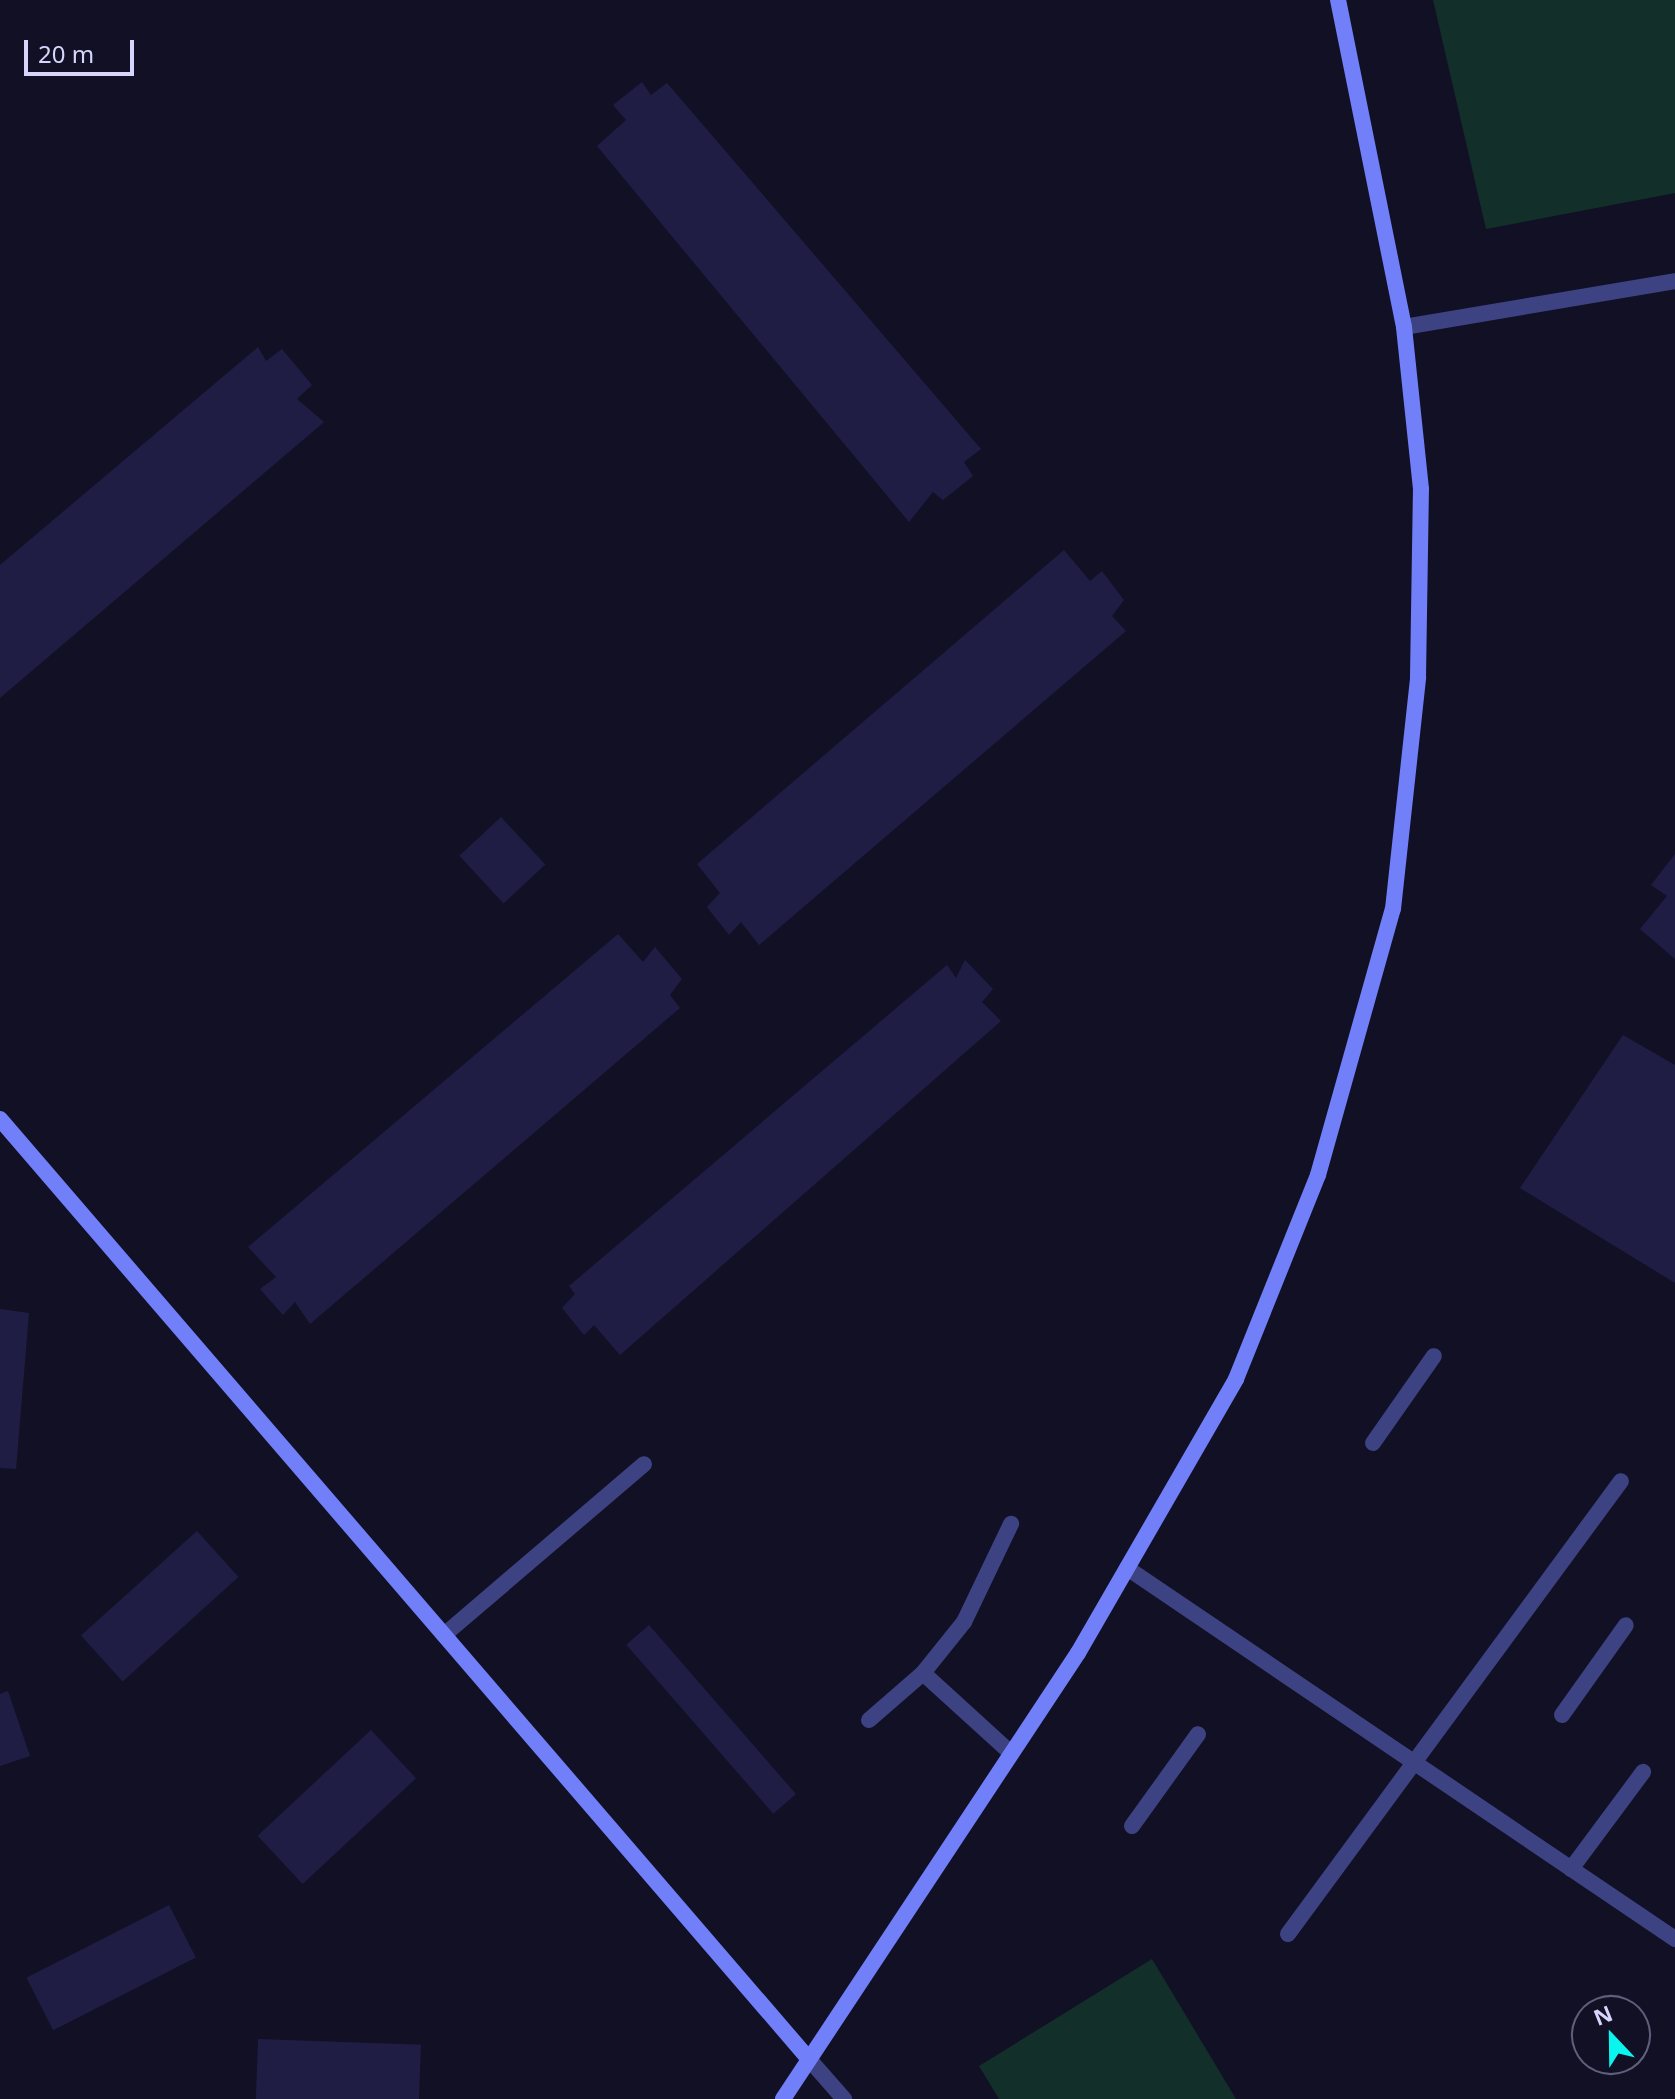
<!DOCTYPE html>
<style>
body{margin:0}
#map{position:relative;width:1675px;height:2099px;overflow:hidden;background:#111025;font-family:"Noto Sans",sans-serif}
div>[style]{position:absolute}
.green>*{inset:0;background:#132f2a}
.building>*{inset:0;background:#201d45;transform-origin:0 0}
.lane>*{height:16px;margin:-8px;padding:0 8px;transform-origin:8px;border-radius:8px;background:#3d4382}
.secondary>*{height:16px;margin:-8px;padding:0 8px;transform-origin:8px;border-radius:8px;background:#717ff9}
span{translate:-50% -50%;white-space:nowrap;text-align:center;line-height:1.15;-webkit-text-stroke:8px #111025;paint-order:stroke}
.north{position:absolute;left:1571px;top:1995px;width:80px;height:80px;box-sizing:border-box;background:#111025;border:2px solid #605f7b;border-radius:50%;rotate:338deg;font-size:22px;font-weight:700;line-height:32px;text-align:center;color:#d6d6fd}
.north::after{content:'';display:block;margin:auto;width:28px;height:36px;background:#0af5ee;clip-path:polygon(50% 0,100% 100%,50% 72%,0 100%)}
.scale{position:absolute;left:24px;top:40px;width:110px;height:36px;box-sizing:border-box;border:4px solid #d6d6fd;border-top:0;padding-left:10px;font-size:24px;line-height:28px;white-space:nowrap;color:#d6d6fd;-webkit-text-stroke:6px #111025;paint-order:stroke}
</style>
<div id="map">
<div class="green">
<i style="clip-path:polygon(1433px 0,1675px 0,1675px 193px,1486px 229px)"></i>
<i style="clip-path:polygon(1152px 1959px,1236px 2099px,999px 2099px,979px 2066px)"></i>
</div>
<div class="building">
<i style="clip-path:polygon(642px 82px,651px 95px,667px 83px,981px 449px,964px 462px,973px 476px,943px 500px,933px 492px,909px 522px,597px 146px,626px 120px,613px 105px)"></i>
<i style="clip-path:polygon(258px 347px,266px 361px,282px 349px,312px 385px,297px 399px,324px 422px,0 698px,0 565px)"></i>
<i style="clip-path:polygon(1064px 550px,1090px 581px,1102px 571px,1124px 600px,1112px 616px,1126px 631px,759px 945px,741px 922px,729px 935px,707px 907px,720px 893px,697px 864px)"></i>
<i style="left:501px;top:817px;width:65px;height:57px;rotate:47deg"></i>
<i style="clip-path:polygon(1675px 854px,1675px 959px,1640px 929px,1667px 896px,1651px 885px)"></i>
<i style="clip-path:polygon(618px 934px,643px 962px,655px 947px,682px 979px,670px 995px,680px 1008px,310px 1324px,295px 1302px,283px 1315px,260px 1289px,276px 1277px,248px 1247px)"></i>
<i style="clip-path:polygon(965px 960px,993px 989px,982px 1002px,1001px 1021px,620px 1355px,594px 1325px,584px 1335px,562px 1308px,575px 1294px,569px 1286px,947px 965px,956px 978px)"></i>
<i style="clip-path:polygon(1623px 1035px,1675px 1065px,1675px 1283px,1520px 1188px)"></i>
<i style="clip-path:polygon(0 1309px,29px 1313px,16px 1469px,0 1468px)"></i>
<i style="left:197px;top:1531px;width:62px;height:156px;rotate:48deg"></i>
<i style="left:649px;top:1625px;width:224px;height:30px;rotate:49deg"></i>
<i style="clip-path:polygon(8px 1691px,30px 1756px,0 1766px,0 1694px)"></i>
<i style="left:371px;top:1730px;width:66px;height:155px;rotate:47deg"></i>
<i style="left:169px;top:1905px;width:59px;height:160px;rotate:63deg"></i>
<i style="left:258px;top:2039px;width:163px;height:60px;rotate:2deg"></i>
</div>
<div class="lane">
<i style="left:1404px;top:327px;width:275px;rotate:-9.6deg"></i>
<i style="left:1373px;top:1443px;width:106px;rotate:-55deg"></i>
<i style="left:1127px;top:1568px;width:662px;rotate:34.1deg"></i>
<i style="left:444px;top:1635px;width:263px;rotate:-40.5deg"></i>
<i style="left:923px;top:1673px;width:119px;rotate:42.3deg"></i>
<i style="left:1562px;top:1715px;width:110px;rotate:-54.6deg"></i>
<i style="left:869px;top:1720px;width:72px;rotate:-41deg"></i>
<i style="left:923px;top:1673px;width:65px;rotate:-51.2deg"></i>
<i style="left:964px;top:1622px;width:109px;rotate:-64.4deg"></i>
<i style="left:1132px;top:1826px;width:113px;rotate:-54.3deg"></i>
<i style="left:1571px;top:1869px;width:121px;rotate:-53.4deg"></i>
<i style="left:1288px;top:1934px;width:562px;rotate:-53.68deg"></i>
<i style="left:808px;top:2058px;width:55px;rotate:48.7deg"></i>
</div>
<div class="secondary">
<i style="left:0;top:1119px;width:1239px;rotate:49.29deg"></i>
<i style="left:783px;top:2099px;width:535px;rotate:-56.52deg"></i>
<i style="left:1078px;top:1653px;width:316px;rotate:-60deg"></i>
<i style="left:1236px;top:1379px;width:220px;rotate:-68.1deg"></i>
<i style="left:1318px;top:1175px;width:276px;rotate:-74.3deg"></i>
<i style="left:1393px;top:909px;width:233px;rotate:-83.8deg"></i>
<i style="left:1418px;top:677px;width:188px;rotate:-89.1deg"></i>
<i style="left:1421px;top:489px;width:163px;rotate:-96deg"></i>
<i style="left:1404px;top:327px;width:334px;rotate:-101.4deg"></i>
</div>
<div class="north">N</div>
<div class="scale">20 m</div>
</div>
